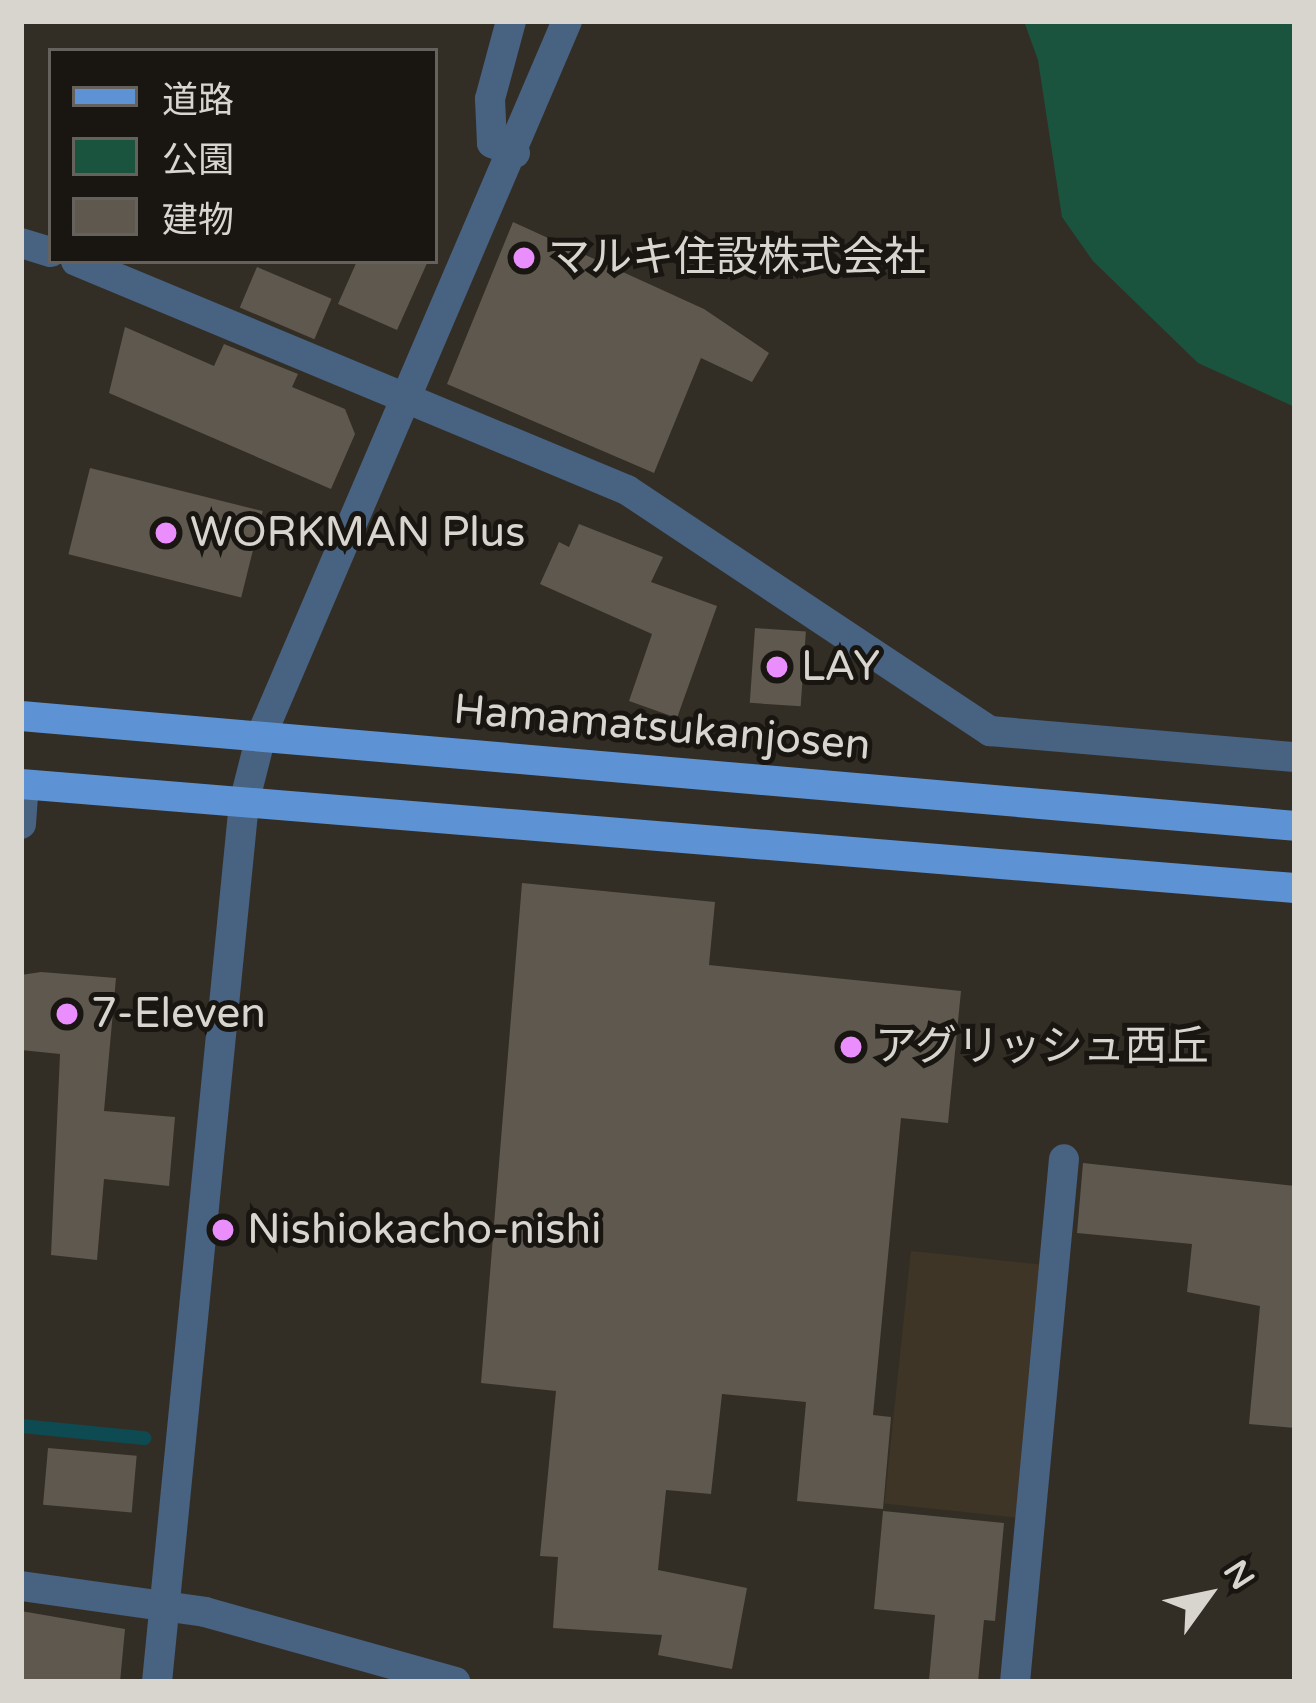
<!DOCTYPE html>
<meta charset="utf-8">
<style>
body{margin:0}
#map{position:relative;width:1316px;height:1703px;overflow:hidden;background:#332e25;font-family:"Varela Round","Noto Sans JP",sans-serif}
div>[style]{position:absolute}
.built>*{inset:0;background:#3e3526;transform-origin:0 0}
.green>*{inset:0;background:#1b543e}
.stream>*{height:14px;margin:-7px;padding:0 7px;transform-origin:7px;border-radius:7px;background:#0e4a52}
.building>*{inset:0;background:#5e584e;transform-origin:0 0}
.minor>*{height:30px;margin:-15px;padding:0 15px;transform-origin:15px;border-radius:15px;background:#486282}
.major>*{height:30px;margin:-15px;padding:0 15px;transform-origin:15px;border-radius:15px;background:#5d93d4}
.dots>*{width:33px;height:33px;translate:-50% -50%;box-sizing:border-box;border:6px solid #191612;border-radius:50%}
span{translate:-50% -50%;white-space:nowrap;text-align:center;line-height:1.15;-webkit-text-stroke:10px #191612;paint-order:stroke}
.poi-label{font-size:42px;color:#d8d5cf}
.left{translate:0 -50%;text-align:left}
.street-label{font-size:42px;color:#d8d5cf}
.frame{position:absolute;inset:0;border:24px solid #d8d5cf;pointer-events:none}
.legend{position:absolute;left:48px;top:48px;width:390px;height:216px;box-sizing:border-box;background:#191612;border:3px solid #65625e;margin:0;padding:15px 21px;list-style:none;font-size:36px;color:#d8d5cf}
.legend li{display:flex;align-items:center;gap:24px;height:60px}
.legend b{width:60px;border:3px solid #65625e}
.north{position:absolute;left:1148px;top:1535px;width:120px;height:120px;-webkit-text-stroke:9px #191612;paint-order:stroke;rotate:57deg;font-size:33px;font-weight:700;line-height:48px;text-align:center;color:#d8d5cf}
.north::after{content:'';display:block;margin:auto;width:42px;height:54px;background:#d8d5cf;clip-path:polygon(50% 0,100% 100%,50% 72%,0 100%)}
</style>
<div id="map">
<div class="built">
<i style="left:911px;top:1251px;width:132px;height:254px;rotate:6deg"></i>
</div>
<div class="green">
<i style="clip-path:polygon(1024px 21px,1295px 21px,1295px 407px,1198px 363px,1093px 261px,1062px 217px,1038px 60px)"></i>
</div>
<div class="stream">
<i style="left:21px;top:1426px;width:124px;rotate:5.6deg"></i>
</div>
<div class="building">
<i style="clip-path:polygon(513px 222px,704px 309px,769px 353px,752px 382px,701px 358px,654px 473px,447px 384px)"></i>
<i style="clip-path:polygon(357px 261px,428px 261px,397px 330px,338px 304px)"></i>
<i style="left:257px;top:267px;width:81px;height:44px;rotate:23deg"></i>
<i style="clip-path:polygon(125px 327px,214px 366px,224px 344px,298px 374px,292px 387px,345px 409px,355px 434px,331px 489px,109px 393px)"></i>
<i style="left:90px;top:468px;width:178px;height:89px;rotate:14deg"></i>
<i style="clip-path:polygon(579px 524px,663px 557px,651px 582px,717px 606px,677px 718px,629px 701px,652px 634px,540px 584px,559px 542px,569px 547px)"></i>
<i style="left:755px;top:628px;width:51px;height:75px;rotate:4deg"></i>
<i style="clip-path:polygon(522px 883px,715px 902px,709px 965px,961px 991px,948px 1123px,901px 1118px,873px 1415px,891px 1417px,883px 1509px,797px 1501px,806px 1402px,722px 1394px,711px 1494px,666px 1490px,658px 1570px,747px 1588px,732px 1669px,658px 1655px,662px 1635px,553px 1628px,558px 1557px,540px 1556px,556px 1391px,481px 1383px)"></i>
<i style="clip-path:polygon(41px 972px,116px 978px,104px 1111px,175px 1117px,169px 1186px,104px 1179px,97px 1260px,51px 1255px,60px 1054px,21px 1050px,21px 975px)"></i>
<i style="clip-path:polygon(1083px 1163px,1295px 1186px,1295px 1428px,1249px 1424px,1260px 1306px,1187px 1292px,1192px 1244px,1077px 1233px)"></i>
<i style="left:48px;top:1448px;width:89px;height:57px;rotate:5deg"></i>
<i style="clip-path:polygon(883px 1511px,1004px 1523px,995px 1621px,984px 1620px,978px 1682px,929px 1680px,935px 1615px,874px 1609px)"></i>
<i style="clip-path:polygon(21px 1611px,125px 1629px,120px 1682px,21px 1682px)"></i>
</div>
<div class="minor">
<i style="left:511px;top:21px;width:81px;rotate:105.1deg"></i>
<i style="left:490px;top:99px;width:44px;rotate:87.4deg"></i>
<i style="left:492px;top:143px;width:25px;rotate:23deg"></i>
<i style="left:21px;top:243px;width:31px;rotate:17deg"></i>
<i style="left:76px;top:261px;width:597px;rotate:22.57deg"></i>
<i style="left:627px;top:490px;width:436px;rotate:33.6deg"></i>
<i style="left:990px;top:731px;width:306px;rotate:4.9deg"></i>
<i style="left:21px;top:824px;width:39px;rotate:-86deg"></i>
<i style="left:21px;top:1586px;width:186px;rotate:8deg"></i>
<i style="left:205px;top:1612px;width:260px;rotate:15.6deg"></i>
<i style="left:157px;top:1682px;width:883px;rotate:-84.35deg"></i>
<i style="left:244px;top:803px;width:69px;rotate:-75.8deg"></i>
<i style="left:261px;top:736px;width:778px;rotate:-66.83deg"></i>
<i style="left:1015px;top:1682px;width:525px;rotate:-84.65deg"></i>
</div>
<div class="major">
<i style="left:21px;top:716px;width:1279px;rotate:4.93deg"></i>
<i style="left:21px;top:784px;width:1278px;rotate:4.67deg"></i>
</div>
<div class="dots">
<i style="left:524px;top:258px;background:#ea8dfd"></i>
<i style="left:166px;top:533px;background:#ea8dfd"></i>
<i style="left:777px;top:667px;background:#ea8dfd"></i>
<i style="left:67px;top:1014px;background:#ea8dfd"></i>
<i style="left:851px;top:1047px;background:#ea8dfd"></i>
<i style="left:223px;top:1230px;background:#ea8dfd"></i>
</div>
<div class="poi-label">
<span class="left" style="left:548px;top:258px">マルキ住設株式会社</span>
<span class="left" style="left:190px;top:533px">WORKMAN Plus</span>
<span class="left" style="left:801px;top:667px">LAY</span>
<span class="left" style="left:91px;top:1014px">7-Eleven</span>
<span class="left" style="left:875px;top:1047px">アグリッシュ西丘</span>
<span class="left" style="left:247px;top:1230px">Nishiokacho-nishi</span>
</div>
<div class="street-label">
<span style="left:662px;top:728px;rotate:5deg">Hamamatsukanjosen</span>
</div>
<div class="frame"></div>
<ul class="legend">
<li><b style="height:15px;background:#5d93d4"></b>道路</li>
<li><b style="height:33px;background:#1b543e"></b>公園</li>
<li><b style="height:33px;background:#5e584e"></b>建物</li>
</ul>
<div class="north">N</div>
</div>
